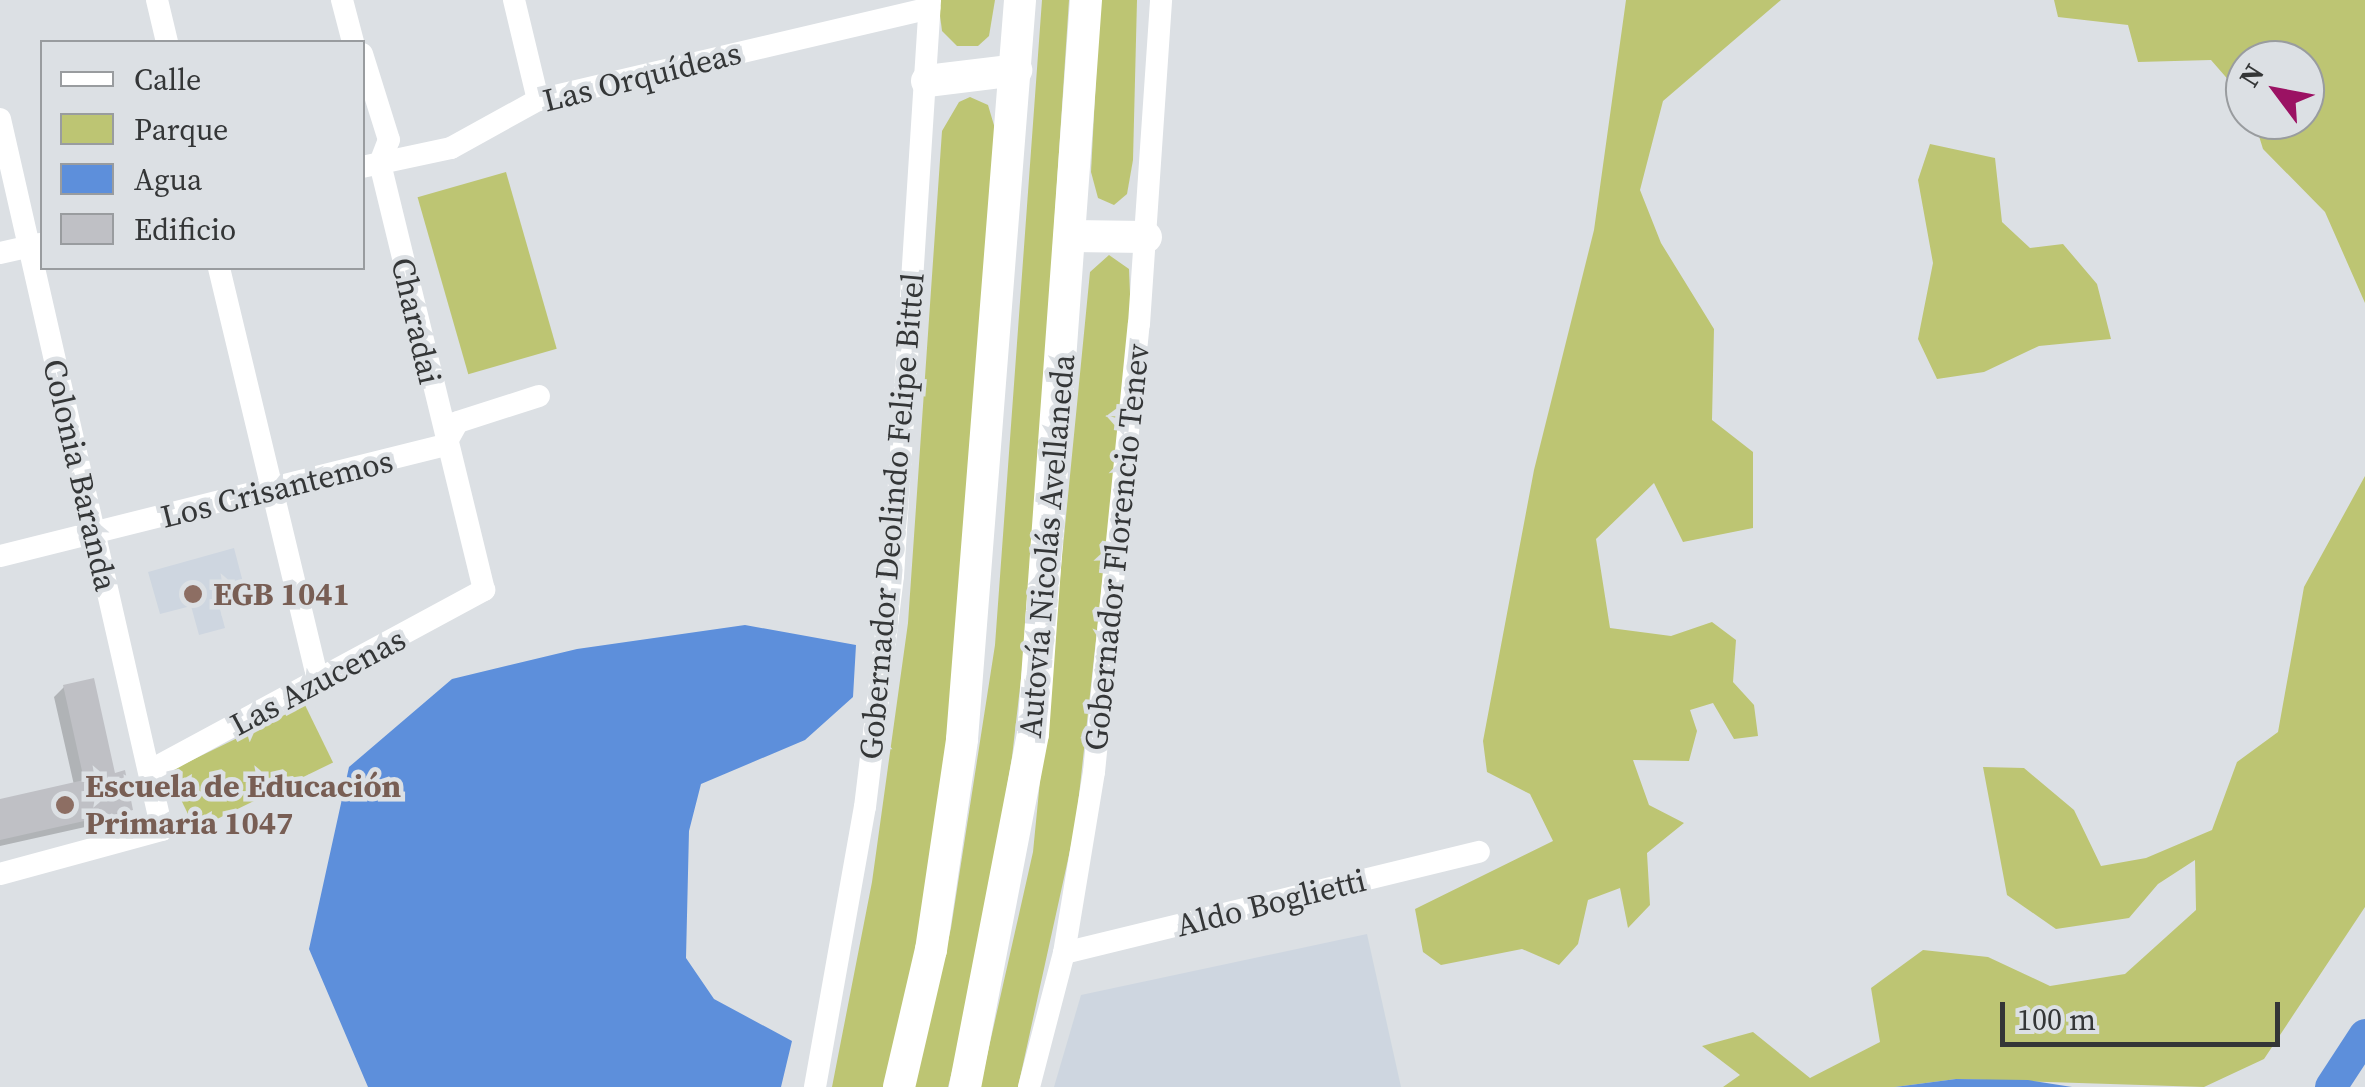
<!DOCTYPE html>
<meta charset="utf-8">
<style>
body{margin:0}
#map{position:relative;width:2365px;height:1087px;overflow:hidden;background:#dce0e4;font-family:"Source Serif 4",serif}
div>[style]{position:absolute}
.built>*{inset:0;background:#ced6e0}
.green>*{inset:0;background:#bdc573;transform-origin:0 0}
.water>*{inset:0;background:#5d8fdb}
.shadow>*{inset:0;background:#0003}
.river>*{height:32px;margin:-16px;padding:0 16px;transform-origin:16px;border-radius:16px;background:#5d8fdb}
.building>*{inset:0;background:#bfc0c5}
.minor>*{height:22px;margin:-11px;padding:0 11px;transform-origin:11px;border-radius:11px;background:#fff}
.highway>*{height:32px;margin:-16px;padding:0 16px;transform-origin:16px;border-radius:16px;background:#fff}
.dots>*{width:28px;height:28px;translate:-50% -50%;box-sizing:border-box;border:5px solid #dce0e4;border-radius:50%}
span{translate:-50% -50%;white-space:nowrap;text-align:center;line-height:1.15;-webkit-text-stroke:9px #dce0e4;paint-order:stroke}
.street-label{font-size:32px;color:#343637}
.education-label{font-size:32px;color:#785e54;font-weight:700}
.left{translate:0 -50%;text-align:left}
.legend{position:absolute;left:40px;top:40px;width:325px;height:230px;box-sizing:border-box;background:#dce0e4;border:2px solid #999c9f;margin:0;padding:12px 18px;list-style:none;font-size:30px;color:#343637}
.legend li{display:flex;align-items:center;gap:20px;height:50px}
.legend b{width:50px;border:2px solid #999c9f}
.north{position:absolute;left:2225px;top:40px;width:100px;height:100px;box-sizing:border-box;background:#dce0e4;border:2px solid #999c9f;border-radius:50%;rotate:302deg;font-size:28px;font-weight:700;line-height:40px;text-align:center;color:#343637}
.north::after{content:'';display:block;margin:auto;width:35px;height:45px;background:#9b1263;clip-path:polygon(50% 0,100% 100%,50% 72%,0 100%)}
.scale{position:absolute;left:2000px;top:1002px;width:280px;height:45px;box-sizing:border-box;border:5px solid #343637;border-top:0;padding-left:12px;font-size:30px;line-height:35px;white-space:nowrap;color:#343637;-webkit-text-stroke:8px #dce0e4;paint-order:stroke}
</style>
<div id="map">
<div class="built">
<i style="clip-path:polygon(234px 548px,245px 590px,217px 598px,225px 628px,199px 635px,191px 606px,160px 614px,148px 572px)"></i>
<i style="clip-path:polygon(1367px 934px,1401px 1087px,1054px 1087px,1081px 995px)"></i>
</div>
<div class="green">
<i style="clip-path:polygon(938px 0,995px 0,989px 36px,978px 46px,957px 46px,942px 31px)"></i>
<i style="clip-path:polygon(1042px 0,1069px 0,1029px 609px,1012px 757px,974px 987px,948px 1087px,914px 1087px,951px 928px,995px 645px)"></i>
<i style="clip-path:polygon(1100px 0,1137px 0,1133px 160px,1127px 194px,1114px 205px,1098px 198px,1091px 172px)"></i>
<i style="clip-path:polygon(1626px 0,1781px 0,1663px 101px,1640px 190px,1661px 243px,1714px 329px,1712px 420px,1753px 452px,1753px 528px,1683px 542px,1654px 483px,1596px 539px,1610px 628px,1671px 636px,1712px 622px,1736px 640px,1733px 682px,1754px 705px,1758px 736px,1734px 739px,1713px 703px,1690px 710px,1697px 731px,1689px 761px,1633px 760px,1649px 805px,1684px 823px,1647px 853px,1650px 905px,1628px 928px,1620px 888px,1588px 900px,1578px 944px,1559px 965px,1522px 949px,1441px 965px,1423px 952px,1415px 909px,1553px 841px,1530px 794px,1487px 772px,1483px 741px,1534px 470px,1594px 230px)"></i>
<i style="clip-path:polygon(2054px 0,2365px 0,2365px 303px,2325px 212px,2263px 149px,2254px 120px,2305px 120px,2305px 60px,2245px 60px,2245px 99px,2211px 60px,2138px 62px,2128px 25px,2058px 17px)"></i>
<i style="clip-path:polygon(970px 97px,988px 105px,996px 132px,966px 578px,931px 884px,885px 1087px,832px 1087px,872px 882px,908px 623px,942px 131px,959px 102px)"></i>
<i style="clip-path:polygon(1930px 144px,1995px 158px,2002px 222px,2030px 248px,2063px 244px,2097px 284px,2111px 339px,2039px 346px,1984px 372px,1937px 379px,1918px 339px,1933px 263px,1918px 180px)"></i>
<i style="left:506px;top:172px;width:184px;height:92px;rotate:74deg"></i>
<i style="clip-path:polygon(1109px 255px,1129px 269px,1131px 318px,1076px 823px,1018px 1087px,980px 1087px,1033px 852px,1090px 272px)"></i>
<i style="clip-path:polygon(2365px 476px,2365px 907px,2264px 1059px,2204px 1087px,1956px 1079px,1895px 1087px,1723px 1087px,1740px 1075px,1702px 1046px,1753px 1032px,1810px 1078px,1880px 1042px,1871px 988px,1923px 950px,1988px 957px,2050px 986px,2125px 974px,2196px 910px,2195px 860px,2158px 884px,2129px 918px,2056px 929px,2007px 895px,1983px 767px,2024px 768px,2074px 810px,2101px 866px,2146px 858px,2212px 830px,2237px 762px,2278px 732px,2304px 587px)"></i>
<i style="left:305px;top:705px;width:64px;height:153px;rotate:64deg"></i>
</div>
<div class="water">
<i style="clip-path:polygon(745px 625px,856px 645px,853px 697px,805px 740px,701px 784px,689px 831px,686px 958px,714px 999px,792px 1041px,781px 1087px,368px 1087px,309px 949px,349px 767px,452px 679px,577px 649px)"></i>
<i style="clip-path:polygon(1956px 1079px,2028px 1080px,2072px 1087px,1895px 1087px)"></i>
</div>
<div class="shadow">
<i style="clip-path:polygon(64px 687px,131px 809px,121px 819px,0 846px,0 802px,74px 785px,54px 697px)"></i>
</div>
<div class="river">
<i style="left:2331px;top:1087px;width:62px;rotate:-56.8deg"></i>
</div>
<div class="building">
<i style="clip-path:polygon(94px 678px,115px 773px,125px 770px,133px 810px,0 840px,0 799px,84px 780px,63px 685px)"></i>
</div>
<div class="minor">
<i style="left:157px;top:0;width:43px;rotate:76.6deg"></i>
<i style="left:342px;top:0;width:43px;rotate:75.3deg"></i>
<i style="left:514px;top:0;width:103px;rotate:76.5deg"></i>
<i style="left:0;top:119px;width:729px;rotate:77.16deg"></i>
<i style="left:162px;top:830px;width:168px;rotate:164.8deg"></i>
<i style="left:362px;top:167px;width:91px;rotate:-12.1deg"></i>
<i style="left:451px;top:148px;width:99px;rotate:-28.9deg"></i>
<i style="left:538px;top:100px;width:402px;rotate:-13.2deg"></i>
<i style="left:0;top:253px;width:41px;rotate:-12.7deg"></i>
<i style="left:219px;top:268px;width:427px;rotate:76.5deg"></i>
<i style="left:0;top:556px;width:459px;rotate:-14deg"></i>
<i style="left:445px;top:445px;width:26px;rotate:-61deg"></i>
<i style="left:458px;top:422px;width:85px;rotate:-17.8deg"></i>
<i style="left:151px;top:770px;width:379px;rotate:-28.4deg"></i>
<i style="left:484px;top:590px;width:439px;rotate:-103.7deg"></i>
<i style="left:380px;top:163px;width:25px;rotate:-69deg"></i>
<i style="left:389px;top:140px;width:90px;rotate:-107.4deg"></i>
<i style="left:1064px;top:953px;width:427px;rotate:-13.7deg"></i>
<i style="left:815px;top:1087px;width:284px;rotate:-79.9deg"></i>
<i style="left:865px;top:807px;width:233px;rotate:-83.1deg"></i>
<i style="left:893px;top:576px;width:577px;rotate:-86.32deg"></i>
<i style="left:1029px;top:1087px;width:138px;rotate:-75.4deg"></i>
<i style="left:1064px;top:953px;width:183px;rotate:-80.6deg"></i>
<i style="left:1094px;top:772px;width:450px;rotate:-84.3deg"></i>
<i style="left:1139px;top:324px;width:325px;rotate:-86.1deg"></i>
</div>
<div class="highway">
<i style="left:927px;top:81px;width:90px;rotate:-7deg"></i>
<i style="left:1072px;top:236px;width:74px;rotate:0.8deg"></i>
<i style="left:899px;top:1087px;width:141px;rotate:-76.9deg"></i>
<i style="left:931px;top:950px;width:213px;rotate:-81.6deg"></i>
<i style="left:962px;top:739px;width:741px;rotate:-85.51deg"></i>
<i style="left:965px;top:1087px;width:359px;rotate:-79.1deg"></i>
<i style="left:1033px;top:734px;width:736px;rotate:-85.87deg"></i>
</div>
<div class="dots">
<i style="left:193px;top:594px;background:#8d6e63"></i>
<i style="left:65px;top:805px;background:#8d6e63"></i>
</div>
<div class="street-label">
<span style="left:642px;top:77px;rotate:-14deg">Las Orquídeas</span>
<span style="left:416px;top:321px;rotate:77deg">Charadai</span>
<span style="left:80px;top:475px;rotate:77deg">Colonia Baranda</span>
<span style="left:277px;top:489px;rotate:-14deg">Los Crisantemos</span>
<span style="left:892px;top:516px;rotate:-85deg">Gobernador Deolindo Felipe Bittel</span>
<span style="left:1047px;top:546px;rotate:-85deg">Autovía Nicolás Avellaneda</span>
<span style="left:1117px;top:547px;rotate:-84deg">Gobernador Florencio Tenev</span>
<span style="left:318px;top:682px;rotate:-28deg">Las Azucenas</span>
<span style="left:1271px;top:903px;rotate:-14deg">Aldo Boglietti</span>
</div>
<div class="education-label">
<span class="left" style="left:213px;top:594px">EGB 1041</span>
<span class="left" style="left:85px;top:805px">Escuela de Educación<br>Primaria 1047</span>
</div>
<ul class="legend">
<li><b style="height:12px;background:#fff"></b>Calle</li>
<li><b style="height:28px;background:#bdc573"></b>Parque</li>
<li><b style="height:28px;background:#5d8fdb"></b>Agua</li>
<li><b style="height:28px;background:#bfc0c5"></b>Edificio</li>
</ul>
<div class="north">N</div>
<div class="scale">100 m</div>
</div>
